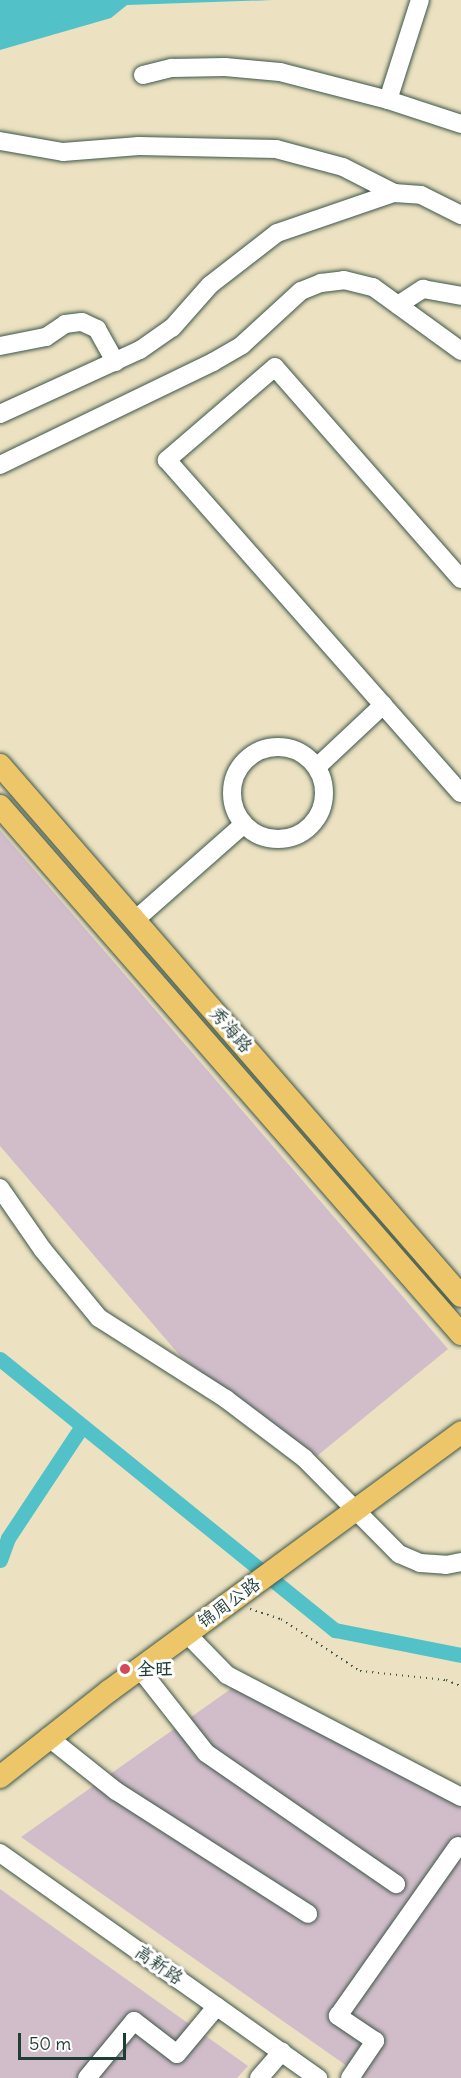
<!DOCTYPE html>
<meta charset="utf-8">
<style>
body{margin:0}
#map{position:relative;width:461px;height:2078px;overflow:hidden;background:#ece2c2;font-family:Delius,"LXGW WenKai TC",sans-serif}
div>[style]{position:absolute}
.industrial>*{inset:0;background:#d1bdca}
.water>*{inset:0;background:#52c1c8}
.canal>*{height:15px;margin:-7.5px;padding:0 7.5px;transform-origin:7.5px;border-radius:7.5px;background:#52c1c8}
.path>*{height:2px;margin-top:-1px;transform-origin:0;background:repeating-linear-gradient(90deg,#3e5649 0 1.5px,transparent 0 6px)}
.roads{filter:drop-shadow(0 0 2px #3e5649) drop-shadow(0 0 2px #3e5649)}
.minor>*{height:18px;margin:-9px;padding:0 9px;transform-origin:9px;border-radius:9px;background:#fff}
.minor>.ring{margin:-9px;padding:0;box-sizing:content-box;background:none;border:18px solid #fff;border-radius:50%}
.major>*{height:22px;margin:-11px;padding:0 11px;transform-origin:11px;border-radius:11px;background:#ecc669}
.dots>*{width:16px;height:16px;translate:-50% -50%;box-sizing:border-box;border:3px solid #fff;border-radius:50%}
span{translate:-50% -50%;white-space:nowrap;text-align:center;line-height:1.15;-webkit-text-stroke:6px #fff;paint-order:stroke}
.street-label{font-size:18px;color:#1f3d34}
.poi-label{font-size:18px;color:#1f3d34;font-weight:700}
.left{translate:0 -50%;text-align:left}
.scale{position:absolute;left:18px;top:2033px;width:108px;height:27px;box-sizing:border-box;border:3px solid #1f3d34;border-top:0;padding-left:8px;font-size:18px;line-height:21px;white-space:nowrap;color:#1f3d34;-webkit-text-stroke:4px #fff;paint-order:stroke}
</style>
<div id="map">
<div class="industrial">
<i style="clip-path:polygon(0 830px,448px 1349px,317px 1456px,182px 1358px,0 1146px)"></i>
<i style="clip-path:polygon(235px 1686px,461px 1806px,461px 2078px,364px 2078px,21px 1837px)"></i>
<i style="clip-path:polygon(0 1889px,248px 2066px,237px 2078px,0 2078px)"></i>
</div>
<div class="water">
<i style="clip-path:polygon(0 0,273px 0,127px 5px,111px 18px,0 50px)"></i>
</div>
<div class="canal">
<i style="left:0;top:1359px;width:431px;rotate:39deg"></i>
<i style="left:335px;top:1630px;width:128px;rotate:11.2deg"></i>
<i style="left:0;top:1560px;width:23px;rotate:-70deg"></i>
<i style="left:8px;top:1538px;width:134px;rotate:-56.5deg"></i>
</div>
<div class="path">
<i style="left:250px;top:1609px;width:33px;rotate:18deg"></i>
<i style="left:281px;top:1619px;width:95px;rotate:33.4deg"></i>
<i style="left:360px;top:1671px;width:86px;rotate:6deg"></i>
<i style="left:446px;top:1680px;width:16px;rotate:22deg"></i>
</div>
<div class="roads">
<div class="minor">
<i style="left:143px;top:75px;width:30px;rotate:-14deg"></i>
<i style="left:172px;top:68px;width:53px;rotate:-1.1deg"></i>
<i style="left:225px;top:67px;width:55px;rotate:5.2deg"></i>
<i style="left:280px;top:72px;width:112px;rotate:14.5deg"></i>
<i style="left:388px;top:100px;width:105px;rotate:-72.3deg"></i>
<i style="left:388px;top:100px;width:77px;rotate:18.2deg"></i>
<i style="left:0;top:141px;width:64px;rotate:9.9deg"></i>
<i style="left:63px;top:152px;width:76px;rotate:-4.5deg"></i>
<i style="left:139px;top:146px;width:137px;rotate:1.3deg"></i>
<i style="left:276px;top:149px;width:69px;rotate:15deg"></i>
<i style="left:343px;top:167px;width:57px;rotate:27deg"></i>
<i style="left:398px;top:305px;width:30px;rotate:-33deg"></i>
<i style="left:423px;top:289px;width:39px;rotate:10deg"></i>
<i style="left:0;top:346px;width:47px;rotate:-11.1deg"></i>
<i style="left:46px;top:337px;width:23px;rotate:-34deg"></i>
<i style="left:65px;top:324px;width:17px;rotate:-7deg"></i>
<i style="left:82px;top:322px;width:17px;rotate:25deg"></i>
<i style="left:97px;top:329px;width:38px;rotate:61deg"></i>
<i style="left:0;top:414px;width:154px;rotate:-24.6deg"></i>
<i style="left:140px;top:350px;width:39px;rotate:-35deg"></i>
<i style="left:172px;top:328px;width:57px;rotate:-48.5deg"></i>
<i style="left:210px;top:285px;width:85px;rotate:-37.8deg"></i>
<i style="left:277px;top:233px;width:124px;rotate:-18.9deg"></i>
<i style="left:394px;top:193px;width:27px;rotate:4deg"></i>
<i style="left:421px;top:195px;width:45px;rotate:26.6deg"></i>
<i style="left:0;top:465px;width:237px;rotate:-25.8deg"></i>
<i style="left:213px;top:362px;width:34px;rotate:-30deg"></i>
<i style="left:242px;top:345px;width:80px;rotate:-42.5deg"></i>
<i style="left:301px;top:291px;width:22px;rotate:-22deg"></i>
<i style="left:321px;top:283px;width:23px;rotate:-7deg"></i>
<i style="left:344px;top:280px;width:30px;rotate:14deg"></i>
<i style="left:373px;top:287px;width:109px;rotate:36deg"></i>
<i style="left:461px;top:579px;width:282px;rotate:-131.3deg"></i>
<i style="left:275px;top:367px;width:143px;rotate:139.3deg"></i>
<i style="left:167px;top:460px;width:444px;rotate:48.6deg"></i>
<i class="ring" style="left:232px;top:747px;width:74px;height:74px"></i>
<i style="left:317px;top:767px;width:91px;rotate:-43.2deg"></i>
<i style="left:135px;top:920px;width:145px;rotate:-41.4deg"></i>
<i style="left:0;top:1188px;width:75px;rotate:55.3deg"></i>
<i style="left:43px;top:1250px;width:88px;rotate:50.5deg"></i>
<i style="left:99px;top:1318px;width:151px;rotate:32.5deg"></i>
<i style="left:226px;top:1399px;width:98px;rotate:37.1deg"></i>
<i style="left:304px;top:1458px;width:135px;rotate:45.3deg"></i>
<i style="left:399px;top:1554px;width:23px;rotate:23deg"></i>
<i style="left:420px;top:1563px;width:26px;rotate:4deg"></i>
<i style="left:446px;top:1565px;width:15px;rotate:-11deg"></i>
<i style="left:187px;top:1634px;width:57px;rotate:45.7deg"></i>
<i style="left:227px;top:1675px;width:264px;rotate:27.5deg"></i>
<i style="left:140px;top:1669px;width:107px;rotate:51.8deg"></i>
<i style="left:206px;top:1753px;width:231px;rotate:34.6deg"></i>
<i style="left:48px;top:1737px;width:87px;rotate:38.5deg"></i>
<i style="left:116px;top:1791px;width:228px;rotate:32.6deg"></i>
<i style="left:0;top:1853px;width:390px;rotate:35.3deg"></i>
<i style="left:87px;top:2078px;width:74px;rotate:-50.5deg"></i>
<i style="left:134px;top:2021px;width:54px;rotate:37.5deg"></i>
<i style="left:177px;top:2054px;width:62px;rotate:-50.2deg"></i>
<i style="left:259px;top:2078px;width:35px;rotate:-49deg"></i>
<i style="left:350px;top:2078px;width:45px;rotate:-56deg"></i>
<i style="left:375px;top:2041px;width:45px;rotate:-146deg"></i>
<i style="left:338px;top:2016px;width:208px;rotate:-54.8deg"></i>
</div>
<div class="major">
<i style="left:0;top:765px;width:703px;rotate:49.04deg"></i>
<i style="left:0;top:806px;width:701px;rotate:48.88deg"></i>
<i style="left:0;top:1777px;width:139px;rotate:-38.3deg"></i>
<i style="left:109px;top:1691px;width:437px;rotate:-36.3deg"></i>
</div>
</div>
<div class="dots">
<i style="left:125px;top:1669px;background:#d1495b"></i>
</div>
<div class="street-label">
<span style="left:231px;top:1030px;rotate:49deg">秀海路</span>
<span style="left:229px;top:1603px;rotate:-36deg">锦周公路</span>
<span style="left:159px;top:1965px;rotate:35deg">高新路</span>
</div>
<div class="poi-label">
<span class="left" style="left:137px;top:1669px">全旺</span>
</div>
<div class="scale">50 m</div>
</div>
